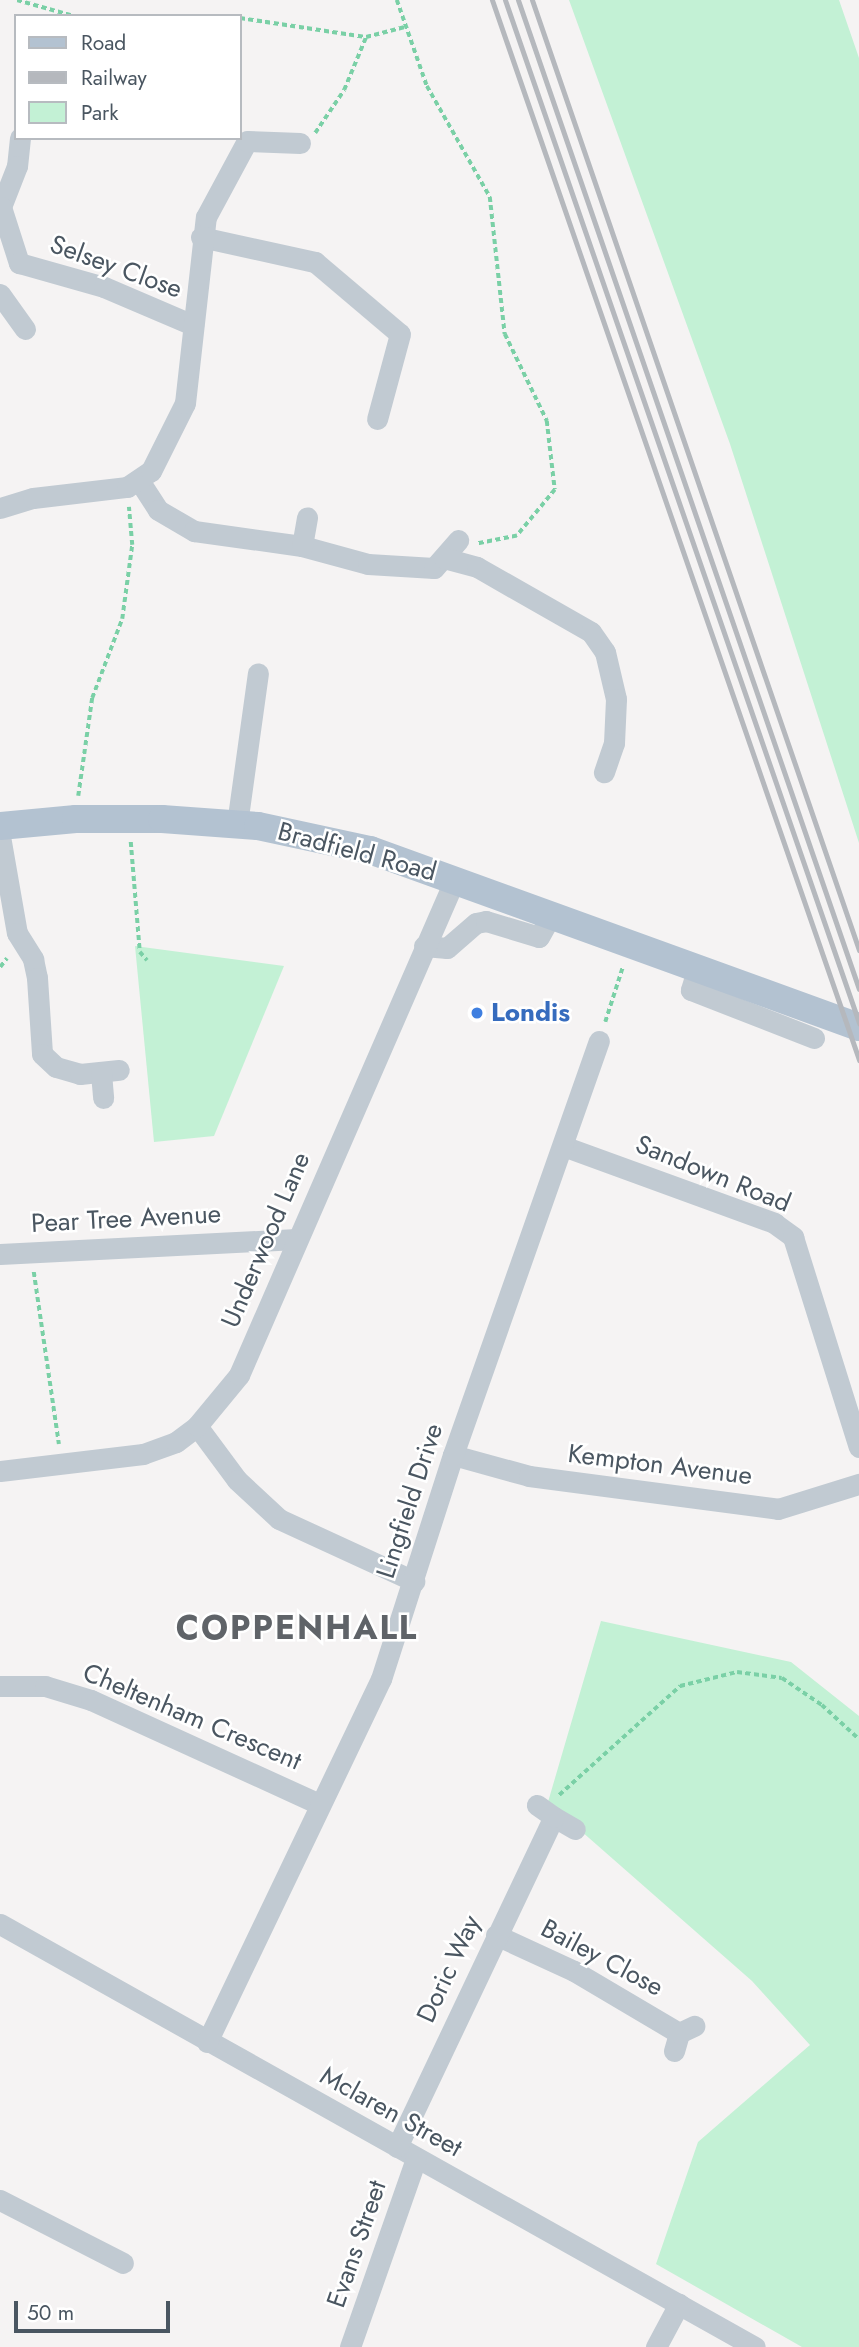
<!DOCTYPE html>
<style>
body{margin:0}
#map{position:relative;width:859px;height:2347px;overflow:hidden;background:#f5f3f3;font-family:Jost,sans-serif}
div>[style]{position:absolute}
.green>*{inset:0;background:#c3f1d5}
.path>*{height:3.5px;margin-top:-1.75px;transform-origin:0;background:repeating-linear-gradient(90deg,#7ad0a6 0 5px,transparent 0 8.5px)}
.minor>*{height:21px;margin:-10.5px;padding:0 10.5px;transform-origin:10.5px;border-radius:10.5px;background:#c1cad2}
.major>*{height:28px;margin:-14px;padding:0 14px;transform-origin:14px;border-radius:14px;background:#b3c2d1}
.rail>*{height:5px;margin:-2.5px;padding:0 2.5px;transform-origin:2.5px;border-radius:2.5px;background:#b5b8bd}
.dots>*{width:19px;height:19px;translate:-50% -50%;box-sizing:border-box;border:4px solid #fff;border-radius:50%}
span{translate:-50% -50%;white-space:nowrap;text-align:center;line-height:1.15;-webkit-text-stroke:5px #fff;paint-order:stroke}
.street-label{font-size:26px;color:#4a5661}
.shop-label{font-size:26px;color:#366cbe;font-weight:700}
.left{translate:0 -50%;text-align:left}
.district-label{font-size:33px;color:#5f6368;font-weight:700;letter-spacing:2px}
.legend{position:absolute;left:14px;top:14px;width:228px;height:126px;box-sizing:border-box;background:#fff;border:2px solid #b7bbc0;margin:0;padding:9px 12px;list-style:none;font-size:21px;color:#4a5661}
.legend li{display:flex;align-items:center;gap:14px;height:35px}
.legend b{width:35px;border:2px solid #b7bbc0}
.scale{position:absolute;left:14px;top:2301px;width:156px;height:32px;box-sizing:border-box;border:4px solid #4a5661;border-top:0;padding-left:9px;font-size:21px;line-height:24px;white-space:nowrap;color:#4a5661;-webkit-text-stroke:5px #fff;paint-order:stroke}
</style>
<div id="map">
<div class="green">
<i style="clip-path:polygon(569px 0,839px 0,859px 58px,859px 843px,730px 444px)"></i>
<i style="clip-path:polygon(135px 946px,284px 966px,214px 1136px,154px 1142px)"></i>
<i style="clip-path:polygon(601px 1621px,791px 1662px,859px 1716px,859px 2347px,802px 2347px,656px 2264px,698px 2142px,810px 2045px,752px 1981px,548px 1802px)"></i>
</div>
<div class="path">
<i style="left:17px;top:0;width:59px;rotate:15.7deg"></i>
<i style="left:397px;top:0;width:91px;rotate:70.8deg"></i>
<i style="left:427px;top:86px;width:128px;rotate:60.4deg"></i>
<i style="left:490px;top:197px;width:138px;rotate:83.8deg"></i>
<i style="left:505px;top:334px;width:97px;rotate:64.2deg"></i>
<i style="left:547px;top:421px;width:69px;rotate:83.4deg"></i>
<i style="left:555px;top:490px;width:60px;rotate:129.6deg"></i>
<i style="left:517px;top:536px;width:41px;rotate:168.7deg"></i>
<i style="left:240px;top:18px;width:127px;rotate:8.6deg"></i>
<i style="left:366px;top:37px;width:40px;rotate:-14.4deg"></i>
<i style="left:315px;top:133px;width:52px;rotate:-56deg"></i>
<i style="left:344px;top:90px;width:57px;rotate:-67.5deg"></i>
<i style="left:78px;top:796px;width:99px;rotate:-81.9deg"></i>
<i style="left:92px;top:698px;width:85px;rotate:-69.2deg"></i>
<i style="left:122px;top:619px;width:75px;rotate:-82.3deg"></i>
<i style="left:132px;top:545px;width:38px;rotate:-95deg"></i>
<i style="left:131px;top:842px;width:110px;rotate:85.3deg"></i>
<i style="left:140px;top:952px;width:11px;rotate:49deg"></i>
<i style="left:0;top:967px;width:11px;rotate:-52deg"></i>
<i style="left:605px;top:1022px;width:59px;rotate:-72.2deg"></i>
<i style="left:34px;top:1272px;width:174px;rotate:81.7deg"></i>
<i style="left:559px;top:1795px;width:163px;rotate:-42deg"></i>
<i style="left:680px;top:1686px;width:59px;rotate:-13.8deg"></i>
<i style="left:737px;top:1672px;width:45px;rotate:7.6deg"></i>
<i style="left:782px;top:1678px;width:48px;rotate:34deg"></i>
<i style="left:822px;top:1705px;width:50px;rotate:42.6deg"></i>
</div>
<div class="minor">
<i style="left:20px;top:138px;width:28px;rotate:96deg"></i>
<i style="left:17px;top:166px;width:44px;rotate:111.3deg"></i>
<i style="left:1px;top:207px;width:59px;rotate:72.2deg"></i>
<i style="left:19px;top:263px;width:88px;rotate:15.8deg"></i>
<i style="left:104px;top:287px;width:97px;rotate:23.1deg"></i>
<i style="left:201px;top:237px;width:117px;rotate:12.4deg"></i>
<i style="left:315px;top:262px;width:111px;rotate:40.3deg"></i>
<i style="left:400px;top:334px;width:88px;rotate:105.1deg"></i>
<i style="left:0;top:294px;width:43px;rotate:54.5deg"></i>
<i style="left:140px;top:482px;width:33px;rotate:57deg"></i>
<i style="left:158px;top:510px;width:42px;rotate:30.3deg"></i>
<i style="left:194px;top:531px;width:109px;rotate:7.9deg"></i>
<i style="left:302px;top:546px;width:68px;rotate:15.3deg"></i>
<i style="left:368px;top:564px;width:66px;rotate:3.5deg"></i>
<i style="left:434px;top:568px;width:37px;rotate:-49deg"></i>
<i style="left:0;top:508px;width:34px;rotate:-17deg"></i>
<i style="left:33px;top:498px;width:95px;rotate:-6.7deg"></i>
<i style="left:127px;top:487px;width:29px;rotate:-34deg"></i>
<i style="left:151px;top:471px;width:76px;rotate:-63.4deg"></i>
<i style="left:185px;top:403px;width:187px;rotate:-83.6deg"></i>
<i style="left:206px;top:217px;width:86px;rotate:-61.7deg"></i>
<i style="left:247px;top:141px;width:53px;rotate:2.2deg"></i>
<i style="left:302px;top:546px;width:29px;rotate:-80deg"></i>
<i style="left:444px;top:558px;width:34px;rotate:15deg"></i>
<i style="left:477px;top:567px;width:131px;rotate:29.7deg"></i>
<i style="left:591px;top:632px;width:24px;rotate:55deg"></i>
<i style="left:605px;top:652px;width:48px;rotate:76.8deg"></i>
<i style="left:616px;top:699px;width:44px;rotate:92.6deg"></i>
<i style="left:614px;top:743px;width:31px;rotate:109deg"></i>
<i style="left:237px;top:824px;width:152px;rotate:-82.1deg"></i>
<i style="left:0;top:836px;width:98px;rotate:80.1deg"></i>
<i style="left:17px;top:933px;width:31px;rotate:58deg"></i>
<i style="left:33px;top:959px;width:19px;rotate:78deg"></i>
<i style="left:37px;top:978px;width:76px;rotate:86.2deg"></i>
<i style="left:42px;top:1054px;width:19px;rotate:43deg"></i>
<i style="left:56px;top:1067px;width:25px;rotate:16deg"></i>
<i style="left:80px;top:1074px;width:39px;rotate:-6deg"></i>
<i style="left:424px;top:946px;width:23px;rotate:5deg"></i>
<i style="left:447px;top:948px;width:38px;rotate:-41deg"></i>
<i style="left:476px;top:923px;width:10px;rotate:-11deg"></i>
<i style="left:486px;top:921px;width:55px;rotate:16.8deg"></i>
<i style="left:539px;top:937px;width:25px;rotate:-61deg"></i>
<i style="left:697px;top:970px;width:21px;rotate:107deg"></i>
<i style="left:691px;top:990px;width:132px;rotate:21.3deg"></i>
<i style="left:101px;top:1073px;width:25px;rotate:85deg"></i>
<i style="left:563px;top:1146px;width:225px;rotate:20deg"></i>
<i style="left:774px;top:1223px;width:24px;rotate:36deg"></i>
<i style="left:793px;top:1237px;width:220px;rotate:72.6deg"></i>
<i style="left:0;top:1254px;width:297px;rotate:-2.9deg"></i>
<i style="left:197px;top:1426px;width:67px;rotate:53.5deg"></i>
<i style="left:237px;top:1480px;width:57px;rotate:42.9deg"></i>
<i style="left:279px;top:1519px;width:149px;rotate:24.7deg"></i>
<i style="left:453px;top:1455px;width:79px;rotate:15.4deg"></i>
<i style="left:529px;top:1476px;width:251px;rotate:7.5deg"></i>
<i style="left:778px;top:1509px;width:85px;rotate:-17.2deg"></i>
<i style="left:0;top:1471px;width:144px;rotate:-6.8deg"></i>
<i style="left:143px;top:1454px;width:35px;rotate:-20deg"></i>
<i style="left:176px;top:1442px;width:26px;rotate:-37deg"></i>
<i style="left:197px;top:1426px;width:66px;rotate:-50.5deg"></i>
<i style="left:239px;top:1375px;width:541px;rotate:-66.47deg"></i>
<i style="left:0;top:1686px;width:45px"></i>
<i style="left:45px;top:1686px;width:48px;rotate:16.9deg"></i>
<i style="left:91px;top:1700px;width:251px;rotate:24.5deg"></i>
<i style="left:554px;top:1817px;width:24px;rotate:30deg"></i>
<i style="left:0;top:1924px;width:865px;rotate:29.26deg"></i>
<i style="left:496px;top:1935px;width:86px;rotate:24.8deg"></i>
<i style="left:574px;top:1971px;width:122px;rotate:30.6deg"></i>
<i style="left:207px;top:2042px;width:403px;rotate:-64.4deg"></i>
<i style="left:381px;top:1679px;width:235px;rotate:-72.2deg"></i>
<i style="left:453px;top:1455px;width:439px;rotate:-70.6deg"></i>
<i style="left:674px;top:2051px;width:19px;rotate:-74deg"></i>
<i style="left:679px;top:2033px;width:17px;rotate:-25deg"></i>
<i style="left:397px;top:2147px;width:365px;rotate:-64.6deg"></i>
<i style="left:554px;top:1817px;width:21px;rotate:-145deg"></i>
<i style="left:0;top:2200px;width:138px;rotate:27.1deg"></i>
<i style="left:350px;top:2347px;width:199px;rotate:-70.7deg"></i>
<i style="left:656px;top:2347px;width:49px;rotate:-61.9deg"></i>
</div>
<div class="major">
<i style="left:0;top:826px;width:76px;rotate:-5.3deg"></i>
<i style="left:76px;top:819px;width:86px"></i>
<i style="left:162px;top:819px;width:96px;rotate:4.2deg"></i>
<i style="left:258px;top:826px;width:115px;rotate:12.1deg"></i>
<i style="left:370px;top:850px;width:520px;rotate:19.9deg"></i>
</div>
<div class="rail">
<i style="left:492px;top:0;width:1122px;rotate:70.9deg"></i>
<i style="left:505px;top:0;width:1083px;rotate:70.91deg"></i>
<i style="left:518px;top:0;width:1046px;rotate:70.98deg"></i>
<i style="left:532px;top:0;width:1005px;rotate:71.01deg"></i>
</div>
<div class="dots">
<i style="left:477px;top:1013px;background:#3f7fe0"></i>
</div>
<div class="street-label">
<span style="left:116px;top:267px;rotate:20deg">Selsey Close</span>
<span style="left:357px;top:852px;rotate:15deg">Bradfield Road</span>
<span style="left:713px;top:1174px;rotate:22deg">Sandown Road</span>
<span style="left:126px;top:1219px;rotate:-3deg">Pear Tree Avenue</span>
<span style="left:266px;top:1240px;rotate:-67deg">Underwood Lane</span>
<span style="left:660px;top:1465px;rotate:7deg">Kempton Avenue</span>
<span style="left:410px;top:1501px;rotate:-72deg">Lingfield Drive</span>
<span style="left:192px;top:1717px;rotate:23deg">Cheltenham Crescent</span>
<span style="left:602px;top:1958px;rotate:28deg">Bailey Close</span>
<span style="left:449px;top:1969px;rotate:-65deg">Doric Way</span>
<span style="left:391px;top:2112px;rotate:29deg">Mclaren Street</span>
<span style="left:357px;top:2244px;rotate:-71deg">Evans Street</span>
</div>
<div class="shop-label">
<span class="left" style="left:491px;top:1013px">Londis</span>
</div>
<div class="district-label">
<span style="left:297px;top:1628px">COPPENHALL</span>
</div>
<ul class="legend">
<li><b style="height:9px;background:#b3c2d1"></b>Road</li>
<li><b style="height:9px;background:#b5b8bd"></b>Railway</li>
<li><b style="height:19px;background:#c3f1d5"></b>Park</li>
</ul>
<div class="scale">50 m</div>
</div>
